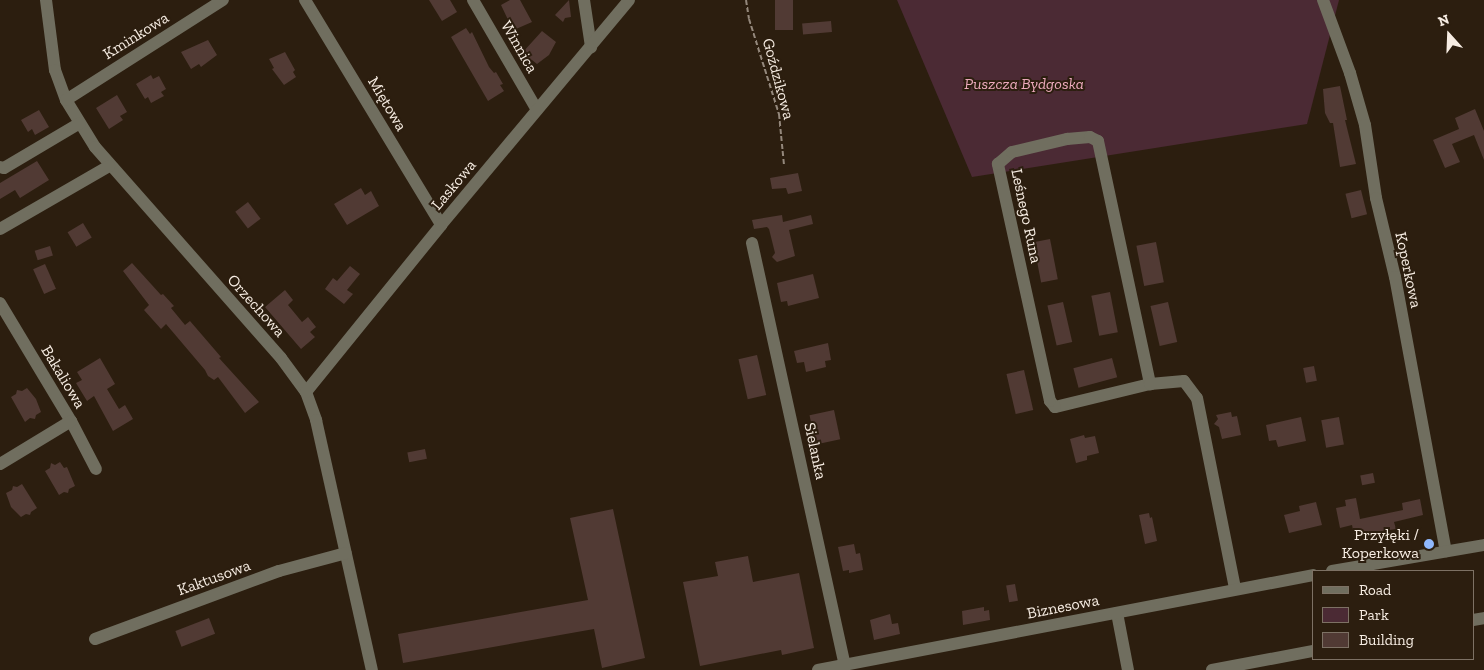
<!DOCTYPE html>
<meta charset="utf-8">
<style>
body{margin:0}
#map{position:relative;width:1484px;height:670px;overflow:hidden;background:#2c1e0f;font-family:"Zilla Slab",serif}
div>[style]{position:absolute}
.green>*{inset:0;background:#4b2a34}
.building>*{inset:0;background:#513a34;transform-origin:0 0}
.path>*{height:2px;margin-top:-1px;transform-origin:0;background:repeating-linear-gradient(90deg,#94887c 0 5px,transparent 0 7.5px)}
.minor>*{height:12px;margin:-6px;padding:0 6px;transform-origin:6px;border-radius:6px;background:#706e5f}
.dots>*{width:14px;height:14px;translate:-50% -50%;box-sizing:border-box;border:2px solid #2c1e0f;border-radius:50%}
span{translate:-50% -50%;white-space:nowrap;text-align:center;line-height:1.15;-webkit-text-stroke:4px #2c1e0f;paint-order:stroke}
.street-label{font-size:16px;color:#f7ede3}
.park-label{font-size:16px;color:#ecaabc;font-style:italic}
.poi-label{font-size:16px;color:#f7ede3}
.right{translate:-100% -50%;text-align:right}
.legend{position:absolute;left:1312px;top:570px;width:162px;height:90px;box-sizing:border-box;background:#2c1e0f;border:1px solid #7d7164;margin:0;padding:6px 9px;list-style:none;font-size:15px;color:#f7ede3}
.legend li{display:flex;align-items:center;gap:10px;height:25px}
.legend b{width:25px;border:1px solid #7d7164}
.north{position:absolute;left:1424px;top:10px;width:50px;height:50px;-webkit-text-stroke:4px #2c1e0f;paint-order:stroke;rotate:340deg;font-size:14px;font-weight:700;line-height:20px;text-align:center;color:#f7ede3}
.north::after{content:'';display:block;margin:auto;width:18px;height:22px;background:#f7ede3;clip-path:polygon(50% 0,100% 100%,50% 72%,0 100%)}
</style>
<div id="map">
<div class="green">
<i style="clip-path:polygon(897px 0,1339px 0,1307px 124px,972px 177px)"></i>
</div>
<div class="building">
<i style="clip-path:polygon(429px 0,450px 0,457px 12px,442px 21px)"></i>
<i style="clip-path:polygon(510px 0,520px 0,532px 22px,516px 29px,512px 23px,510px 24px,501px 5px)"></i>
<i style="clip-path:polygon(569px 0,571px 17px,565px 18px,563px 22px,555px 15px)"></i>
<i style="left:775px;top:0;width:18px;height:30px"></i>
<i style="left:831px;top:21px;width:11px;height:29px;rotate:85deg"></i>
<i style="clip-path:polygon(466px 28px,470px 34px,472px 32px,489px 67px,494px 73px,496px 72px,503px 84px,500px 85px,504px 91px,488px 101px,451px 37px)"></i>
<i style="clip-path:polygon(542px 31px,556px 42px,549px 55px,537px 64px,532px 60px,528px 61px,528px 56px,523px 52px)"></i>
<i style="clip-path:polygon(208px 40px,217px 55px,201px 67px,199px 64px,191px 69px,181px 52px)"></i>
<i style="clip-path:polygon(285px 52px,295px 70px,293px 72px,296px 77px,284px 85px,272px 69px,274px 68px,269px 59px)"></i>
<i style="clip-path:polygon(151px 75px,153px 79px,159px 76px,166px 89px,161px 92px,164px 96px,151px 103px,148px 97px,145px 99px,136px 84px)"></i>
<i style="clip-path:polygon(1340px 86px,1347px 120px,1345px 120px,1356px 164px,1340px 167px,1333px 123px,1330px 123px,1325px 113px,1323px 89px)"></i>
<i style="clip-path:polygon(117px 95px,127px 112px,120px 116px,123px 120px,109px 129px,96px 108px)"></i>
<i style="clip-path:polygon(1475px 109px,1484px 131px,1484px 160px,1474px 135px,1452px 144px,1460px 162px,1445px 168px,1433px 140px,1459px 129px,1455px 118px)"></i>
<i style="clip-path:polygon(39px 110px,49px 127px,35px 135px,32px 129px,28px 132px,21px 120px)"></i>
<i style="clip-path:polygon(37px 161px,49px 180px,20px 198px,15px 190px,0 199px,0 183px)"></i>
<i style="clip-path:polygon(798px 173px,802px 191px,788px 194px,786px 188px,772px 189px,770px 178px)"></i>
<i style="clip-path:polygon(361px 188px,365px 195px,371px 191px,379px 206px,347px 225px,334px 204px)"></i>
<i style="left:1361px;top:190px;width:25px;height:16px;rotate:76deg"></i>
<i style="left:248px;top:202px;width:21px;height:16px;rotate:53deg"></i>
<i style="clip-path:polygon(782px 215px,783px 222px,811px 215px,813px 224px,789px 230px,795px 256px,777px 262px,772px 257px,775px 253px,769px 229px,767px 227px,754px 229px,752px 220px)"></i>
<i style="left:83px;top:223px;width:17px;height:18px;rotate:59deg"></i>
<i style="left:1050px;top:239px;width:41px;height:17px;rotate:79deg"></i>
<i style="left:1156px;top:242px;width:41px;height:20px;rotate:79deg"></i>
<i style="left:50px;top:246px;width:10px;height:16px;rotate:73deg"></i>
<i style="clip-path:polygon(132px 263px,161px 295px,163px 294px,174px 306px,171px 308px,185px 325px,190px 321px,221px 357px,219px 358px,259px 402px,245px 413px,218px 377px,214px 380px,208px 376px,205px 370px,166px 324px,161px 329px,144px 310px,149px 305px,123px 271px)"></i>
<i style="left:45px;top:264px;width:27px;height:13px;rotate:66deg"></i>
<i style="clip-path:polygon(350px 266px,360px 274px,347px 290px,353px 294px,344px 304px,325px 289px,333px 278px,337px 281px)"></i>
<i style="clip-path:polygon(813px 274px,819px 298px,788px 306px,787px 301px,781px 302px,777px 283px)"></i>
<i style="clip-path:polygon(285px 290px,293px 300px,288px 305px,302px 322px,308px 317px,316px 327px,310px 332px,315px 337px,301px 349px,265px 307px)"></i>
<i style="left:1110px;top:292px;width:41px;height:19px;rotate:79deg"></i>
<i style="left:1063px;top:302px;width:41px;height:16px;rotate:77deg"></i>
<i style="left:1168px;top:302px;width:41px;height:18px;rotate:77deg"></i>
<i style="clip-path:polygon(828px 343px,831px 360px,825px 361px,826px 367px,806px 372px,804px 362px,797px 363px,794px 351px)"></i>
<i style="left:757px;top:355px;width:41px;height:19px;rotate:77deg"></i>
<i style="clip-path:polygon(100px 358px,115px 384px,107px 389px,119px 409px,125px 405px,133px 419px,113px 431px,94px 396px,87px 401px,76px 383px,82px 380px,77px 372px)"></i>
<i style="left:1112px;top:358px;width:20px;height:40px;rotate:75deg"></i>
<i style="left:1314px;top:366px;width:15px;height:11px;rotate:79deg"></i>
<i style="left:1024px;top:370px;width:41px;height:18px;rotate:77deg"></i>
<i style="clip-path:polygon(27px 388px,36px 399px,41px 412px,36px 415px,35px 419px,30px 418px,25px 422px,11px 397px,16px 394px,17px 390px,22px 391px)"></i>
<i style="left:834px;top:410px;width:30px;height:25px;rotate:78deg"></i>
<i style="clip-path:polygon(1231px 412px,1232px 417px,1237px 416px,1241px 435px,1222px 439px,1219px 427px,1214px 424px,1218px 419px,1216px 415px)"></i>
<i style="clip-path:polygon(1301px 417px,1306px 441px,1278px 447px,1276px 440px,1269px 441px,1266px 425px)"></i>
<i style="left:1339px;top:417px;width:28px;height:18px;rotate:80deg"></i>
<i style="clip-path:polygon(1084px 435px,1085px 438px,1095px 436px,1099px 453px,1087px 456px,1087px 460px,1076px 463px,1070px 439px)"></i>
<i style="left:425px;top:449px;width:10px;height:18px;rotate:79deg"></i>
<i style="clip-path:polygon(60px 462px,64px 468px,67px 467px,75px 486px,69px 489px,68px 493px,64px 492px,59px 495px,45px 471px,50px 468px,51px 463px,55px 465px)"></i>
<i style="left:1373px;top:473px;width:10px;height:13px;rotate:79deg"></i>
<i style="clip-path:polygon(22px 484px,37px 508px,31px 512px,30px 515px,26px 514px,21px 517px,11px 507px,6px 493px,12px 490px,13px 486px,17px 487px)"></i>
<i style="clip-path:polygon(1356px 498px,1360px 519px,1403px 510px,1402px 503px,1420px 499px,1423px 515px,1394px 522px,1396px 529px,1354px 535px,1352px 525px,1340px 528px,1336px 508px,1346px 506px,1345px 500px)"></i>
<i style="clip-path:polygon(1316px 502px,1322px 525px,1289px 533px,1284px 515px,1300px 511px,1299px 506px)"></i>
<i style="clip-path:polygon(613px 509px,645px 658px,602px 668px,594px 629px,403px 663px,398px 634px,588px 600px,570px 518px)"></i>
<i style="clip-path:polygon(1149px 513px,1150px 518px,1152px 517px,1157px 541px,1145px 544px,1139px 515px)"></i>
<i style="clip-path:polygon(854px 544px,856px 554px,860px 553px,863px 570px,849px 573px,849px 570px,843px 571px,838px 547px)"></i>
<i style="clip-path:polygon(748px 556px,753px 582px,799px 573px,814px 648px,782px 655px,781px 650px,700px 666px,683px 582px,718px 576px,715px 562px)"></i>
<i style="left:1015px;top:584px;width:17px;height:9px;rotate:80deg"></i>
<i style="clip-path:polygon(984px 607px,984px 611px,989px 610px,990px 620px,963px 625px,962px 611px)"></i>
<i style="clip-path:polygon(890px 614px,892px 624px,898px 623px,900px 634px,874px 640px,870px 620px)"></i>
<i style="left:209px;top:618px;width:17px;height:36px;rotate:69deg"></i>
</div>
<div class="path">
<i style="left:746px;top:0;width:19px;rotate:81deg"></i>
<i style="left:749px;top:19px;width:100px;rotate:72.5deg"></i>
<i style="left:779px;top:114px;width:51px;rotate:84.4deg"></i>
</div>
<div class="minor">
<i style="left:46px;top:0;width:71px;rotate:82.7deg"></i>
<i style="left:55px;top:70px;width:32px;rotate:70deg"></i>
<i style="left:66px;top:100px;width:55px;rotate:58.3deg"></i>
<i style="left:95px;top:147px;width:281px;rotate:48.6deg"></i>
<i style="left:281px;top:358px;width:42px;rotate:53.7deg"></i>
<i style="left:306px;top:392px;width:30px;rotate:70deg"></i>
<i style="left:316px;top:420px;width:256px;rotate:77.4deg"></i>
<i style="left:305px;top:0;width:263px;rotate:58.8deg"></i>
<i style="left:473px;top:0;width:127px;rotate:59.8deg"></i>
<i style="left:584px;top:0;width:48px;rotate:81.5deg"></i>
<i style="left:1323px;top:0;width:78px;rotate:69.7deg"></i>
<i style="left:1350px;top:73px;width:54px;rotate:73.9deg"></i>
<i style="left:1365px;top:125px;width:74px;rotate:81.4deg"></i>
<i style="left:1376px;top:198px;width:81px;rotate:76.5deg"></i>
<i style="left:1395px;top:277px;width:279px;rotate:79.5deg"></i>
<i style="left:66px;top:100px;width:186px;rotate:-32.5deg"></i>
<i style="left:0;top:167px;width:4px;rotate:14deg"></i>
<i style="left:4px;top:168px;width:88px;rotate:-30.6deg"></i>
<i style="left:0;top:229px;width:126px;rotate:-30deg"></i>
<i style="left:752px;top:243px;width:432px;rotate:77.6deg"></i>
<i style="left:0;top:303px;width:138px;rotate:59deg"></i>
<i style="left:71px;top:421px;width:54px;rotate:62.5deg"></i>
<i style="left:1150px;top:384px;width:98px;rotate:166.4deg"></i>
<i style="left:1055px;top:407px;width:8px;rotate:-130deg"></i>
<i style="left:1050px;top:401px;width:243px;rotate:-102.4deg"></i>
<i style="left:998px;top:164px;width:18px;rotate:-41deg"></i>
<i style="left:1012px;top:152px;width:57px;rotate:-13.3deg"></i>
<i style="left:1067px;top:139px;width:23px;rotate:-5deg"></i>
<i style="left:1090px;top:137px;width:9px;rotate:27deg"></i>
<i style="left:1098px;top:141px;width:249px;rotate:77.9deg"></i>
<i style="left:1150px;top:384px;width:34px;rotate:-5deg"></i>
<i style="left:1184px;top:381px;width:21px;rotate:53deg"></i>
<i style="left:1197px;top:398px;width:194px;rotate:78.7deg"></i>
<i style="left:306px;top:392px;width:215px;rotate:-51deg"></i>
<i style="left:441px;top:225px;width:293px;rotate:-50.1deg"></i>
<i style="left:0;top:464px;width:83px;rotate:-31.2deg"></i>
<i style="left:1332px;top:571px;width:154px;rotate:-9.7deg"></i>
<i style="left:1117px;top:613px;width:58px;rotate:79.1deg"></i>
<i style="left:1473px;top:620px;width:11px;rotate:-10deg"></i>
<i style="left:95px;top:639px;width:196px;rotate:-20.3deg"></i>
<i style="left:279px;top:571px;width:69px;rotate:-15deg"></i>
<i style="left:818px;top:670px;width:504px;rotate:-10.86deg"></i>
<i style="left:1212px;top:670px;width:103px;rotate:-10.7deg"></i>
</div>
<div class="dots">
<i style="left:1429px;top:544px;background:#90b8fd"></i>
</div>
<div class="street-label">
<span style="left:136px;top:36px;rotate:-32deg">Kminkowa</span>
<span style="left:519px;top:47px;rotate:60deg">Winnica</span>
<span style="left:778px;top:79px;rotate:75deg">Goździkowa</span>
<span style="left:387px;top:104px;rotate:59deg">Miętowa</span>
<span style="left:454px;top:185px;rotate:-50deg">Laskowa</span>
<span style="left:1026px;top:216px;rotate:78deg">Leśnego Runa</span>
<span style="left:1408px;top:270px;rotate:78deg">Koperkowa</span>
<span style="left:256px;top:306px;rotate:48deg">Orzechowa</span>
<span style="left:63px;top:377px;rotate:59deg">Bakaliowa</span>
<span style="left:815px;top:451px;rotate:78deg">Sielanka</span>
<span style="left:214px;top:578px;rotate:-20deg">Kaktusowa</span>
<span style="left:1063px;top:607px;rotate:-11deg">Biznesowa</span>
</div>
<div class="park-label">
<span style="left:1024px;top:84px">Puszcza Bydgoska</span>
</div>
<div class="poi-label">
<span class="right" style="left:1419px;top:544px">Przyłęki /<br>Koperkowa</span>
</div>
<ul class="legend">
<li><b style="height:6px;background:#706e5f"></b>Road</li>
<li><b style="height:14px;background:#4b2a34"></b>Park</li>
<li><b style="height:14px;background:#513a34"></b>Building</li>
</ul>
<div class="north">N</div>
</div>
